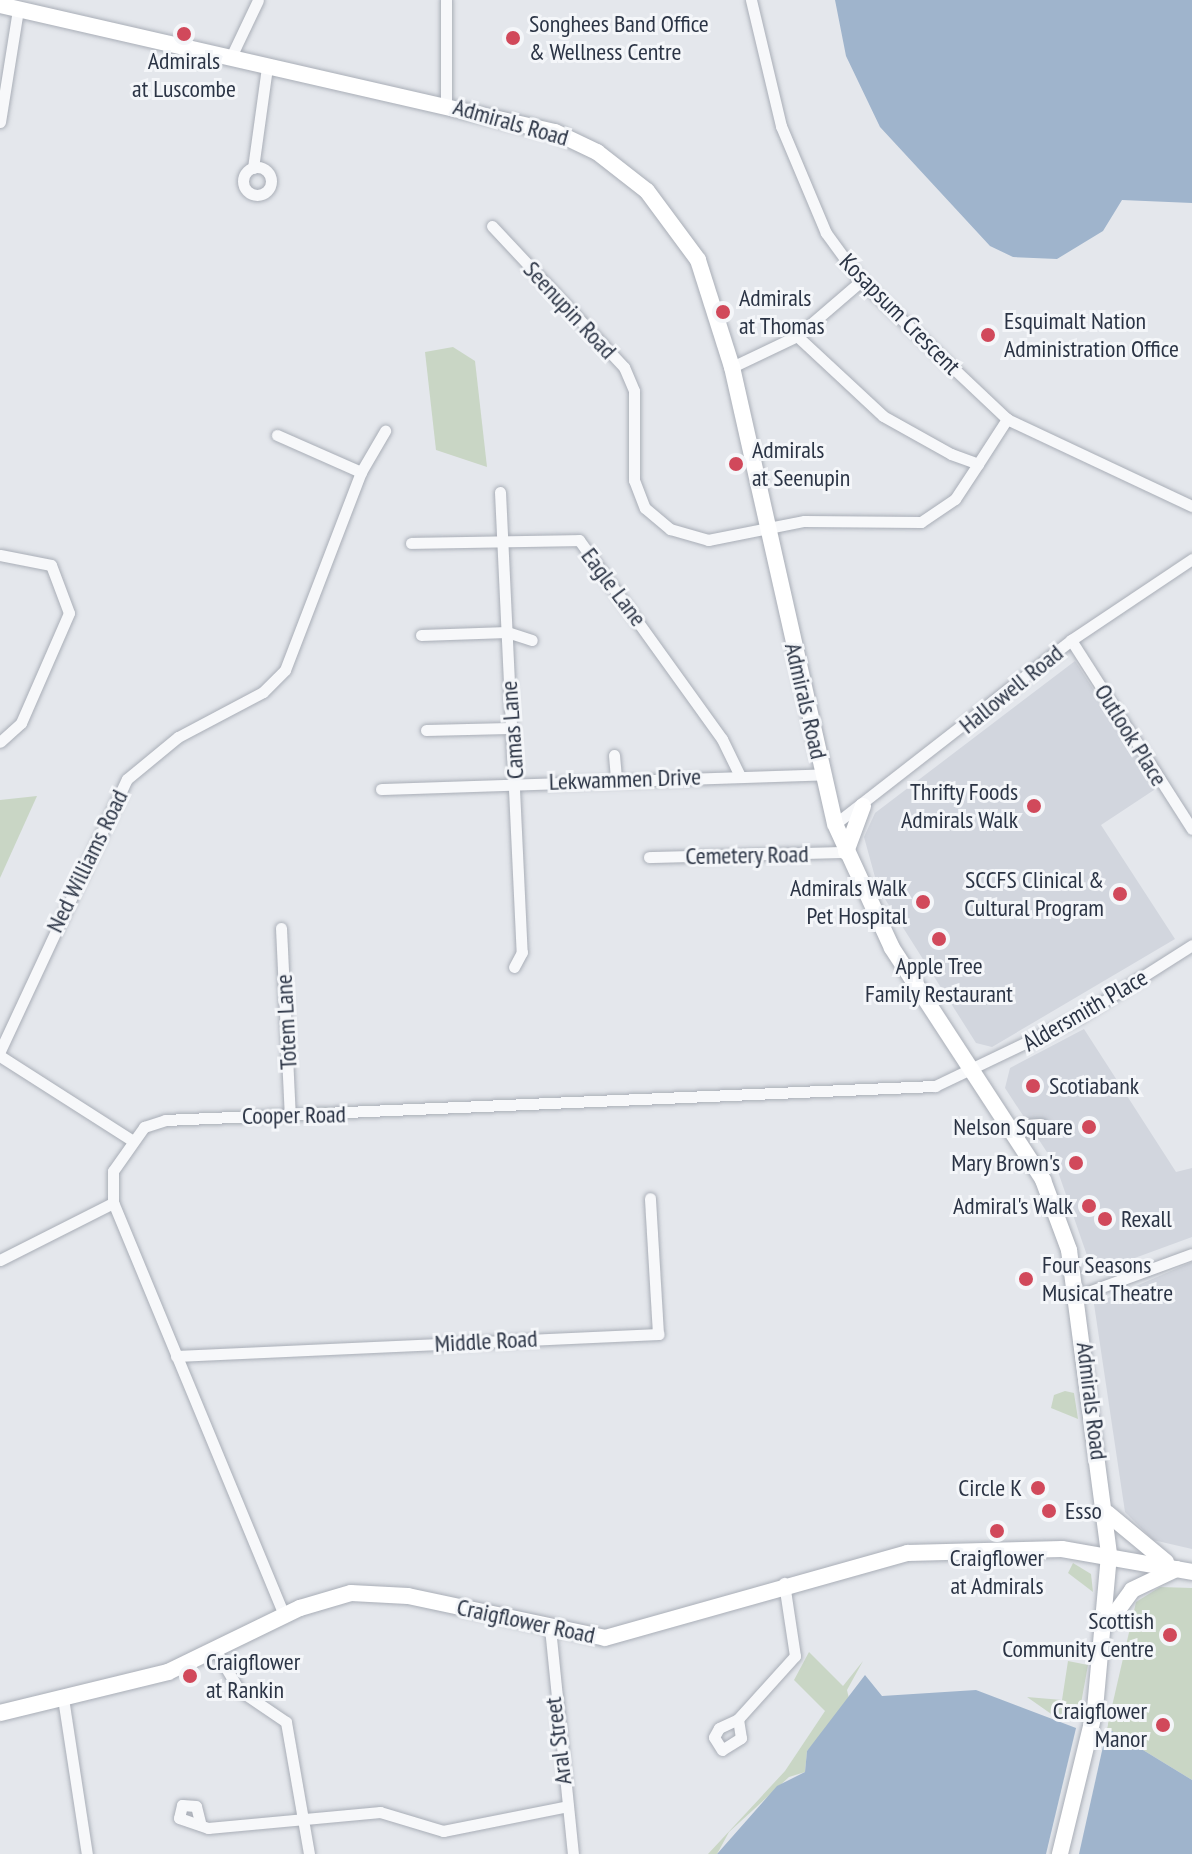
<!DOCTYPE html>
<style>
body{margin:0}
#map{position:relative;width:1192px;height:1854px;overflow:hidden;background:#e4e7ec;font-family:"PT Sans Narrow",sans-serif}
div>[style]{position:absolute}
.built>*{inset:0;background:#d2d6de}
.green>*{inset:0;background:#c9d6c5}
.water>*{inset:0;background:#9fb4cc}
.pier>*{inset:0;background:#e4e7ec}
.roads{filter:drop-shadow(0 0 2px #a9aeb7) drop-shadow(0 0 2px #a9aeb7)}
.street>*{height:11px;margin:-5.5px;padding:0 5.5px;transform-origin:5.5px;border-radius:5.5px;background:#f7f8fa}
.street>.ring{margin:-5.5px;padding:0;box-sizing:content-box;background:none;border:11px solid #f7f8fa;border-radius:50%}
.secondary>*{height:16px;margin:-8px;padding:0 8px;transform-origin:8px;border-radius:8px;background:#fff}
.dots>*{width:22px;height:22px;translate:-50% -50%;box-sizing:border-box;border:4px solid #f4f6f9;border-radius:50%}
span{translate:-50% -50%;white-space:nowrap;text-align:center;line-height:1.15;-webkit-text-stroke:6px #f4f6f9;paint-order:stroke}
.poi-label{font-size:24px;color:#2b3445}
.left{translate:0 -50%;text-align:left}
.right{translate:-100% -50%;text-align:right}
.street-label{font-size:24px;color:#2b3445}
</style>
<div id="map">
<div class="built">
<i style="clip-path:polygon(1075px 661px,1157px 788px,1101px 825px,1175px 939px,992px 1047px,976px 1043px,878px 888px,864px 837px,875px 813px)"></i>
<i style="clip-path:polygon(1084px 1029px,1176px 1172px,1192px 1168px,1192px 1237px,1102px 1270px,1091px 1267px,1056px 1166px,1005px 1088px,1010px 1068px)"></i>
<i style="clip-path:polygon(1192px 1262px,1192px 1549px,1153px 1540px,1125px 1512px,1094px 1304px)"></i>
</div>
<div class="green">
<i style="clip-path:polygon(453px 347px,475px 361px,487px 467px,436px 450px,425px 352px)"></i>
<i style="clip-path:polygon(37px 796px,0 878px,0 800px)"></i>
<i style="clip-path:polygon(1065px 1391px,1074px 1393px,1078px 1419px,1051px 1408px,1054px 1395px)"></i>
<i style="clip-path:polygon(1073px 1563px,1091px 1574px,1093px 1592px,1068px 1573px)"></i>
<i style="clip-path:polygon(1160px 1587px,1192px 1588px,1192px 1780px,1107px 1728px,1136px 1602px)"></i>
<i style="clip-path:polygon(809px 1652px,843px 1686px,863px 1661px,847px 1690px,850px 1703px,807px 1751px,805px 1772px,789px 1777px,729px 1832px,717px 1854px,708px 1854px,785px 1771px,825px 1711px,794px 1680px)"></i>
<i style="clip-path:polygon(1068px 1661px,1088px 1665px,1078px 1720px,1057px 1718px,1027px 1697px,1062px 1700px)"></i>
</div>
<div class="water">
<i style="clip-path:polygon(835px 0,1192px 0,1192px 203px,1122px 200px,1103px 231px,1057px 259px,1013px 257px,990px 246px,880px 127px,846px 56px)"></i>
<i style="clip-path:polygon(865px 1675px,882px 1696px,976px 1690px,1076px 1728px,1107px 1728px,1192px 1780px,1192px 1854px,717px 1854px,777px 1786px,805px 1772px,807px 1751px)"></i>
</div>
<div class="pier">
<i style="clip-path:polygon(1077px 1724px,1108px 1724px,1079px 1854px,1046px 1854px)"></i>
</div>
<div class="roads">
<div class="street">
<i style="left:446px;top:0;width:103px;rotate:90deg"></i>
<i style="left:751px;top:0;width:130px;rotate:76.6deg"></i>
<i style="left:781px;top:126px;width:116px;rotate:67.2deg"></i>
<i style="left:826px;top:233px;width:59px;rotate:53.9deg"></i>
<i style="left:861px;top:281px;width:201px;rotate:43.4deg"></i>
<i style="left:1007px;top:419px;width:204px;rotate:25.2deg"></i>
<i style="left:230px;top:59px;width:65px;rotate:-64.6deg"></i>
<i style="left:0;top:122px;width:114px;rotate:-80.9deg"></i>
<i class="ring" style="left:243px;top:167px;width:17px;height:17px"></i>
<i style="left:253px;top:168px;width:102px;rotate:-82.1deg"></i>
<i style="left:492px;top:226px;width:193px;rotate:46.9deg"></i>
<i style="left:624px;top:367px;width:26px;rotate:67deg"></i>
<i style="left:634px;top:391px;width:89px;rotate:90deg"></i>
<i style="left:634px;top:480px;width:30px;rotate:69deg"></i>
<i style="left:645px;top:508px;width:33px;rotate:40deg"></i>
<i style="left:670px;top:529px;width:40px;rotate:16deg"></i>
<i style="left:708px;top:540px;width:98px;rotate:-11.2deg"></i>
<i style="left:804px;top:521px;width:117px;rotate:0.5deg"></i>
<i style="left:921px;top:522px;width:41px;rotate:-34.1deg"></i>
<i style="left:955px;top:499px;width:42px;rotate:-56.7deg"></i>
<i style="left:797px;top:336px;width:117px;rotate:42.9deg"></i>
<i style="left:883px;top:416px;width:78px;rotate:29.2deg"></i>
<i style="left:951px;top:454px;width:29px;rotate:20deg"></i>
<i style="left:978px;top:464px;width:54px;rotate:-57.2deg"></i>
<i style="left:732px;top:367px;width:72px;rotate:-25.5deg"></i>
<i style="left:797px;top:336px;width:84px;rotate:-40.7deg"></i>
<i style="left:277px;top:435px;width:92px;rotate:23.8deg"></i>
<i style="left:500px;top:492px;width:461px;rotate:87.3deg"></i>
<i style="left:522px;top:952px;width:17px;rotate:118deg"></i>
<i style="left:411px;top:543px;width:168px;rotate:-1deg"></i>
<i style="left:579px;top:540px;width:245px;rotate:54.3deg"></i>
<i style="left:722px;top:739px;width:41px;rotate:64.1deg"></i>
<i style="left:0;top:555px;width:52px;rotate:11.1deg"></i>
<i style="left:51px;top:565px;width:51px;rotate:69.4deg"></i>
<i style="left:69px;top:613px;width:120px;rotate:113.6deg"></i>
<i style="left:21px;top:723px;width:28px;rotate:138deg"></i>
<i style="left:421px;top:635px;width:86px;rotate:-2deg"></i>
<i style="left:507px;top:632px;width:26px;rotate:18deg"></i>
<i style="left:1071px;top:640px;width:224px;rotate:57.4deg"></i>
<i style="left:426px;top:730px;width:83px;rotate:-1.4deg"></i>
<i style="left:614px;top:755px;width:24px;rotate:85deg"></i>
<i style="left:381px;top:789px;width:441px;rotate:-1.9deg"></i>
<i style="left:835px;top:824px;width:299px;rotate:-37.9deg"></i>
<i style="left:1071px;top:640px;width:146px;rotate:-33.8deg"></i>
<i style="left:649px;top:857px;width:197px;rotate:-1.5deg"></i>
<i style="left:281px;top:928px;width:188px;rotate:87.3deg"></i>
<i style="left:0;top:1051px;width:300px;rotate:-65deg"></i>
<i style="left:127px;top:779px;width:66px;rotate:-39.5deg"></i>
<i style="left:178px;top:737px;width:96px;rotate:-27.9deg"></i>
<i style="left:263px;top:692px;width:31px;rotate:-45deg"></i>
<i style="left:285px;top:670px;width:212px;rotate:-69deg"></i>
<i style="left:361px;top:472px;width:48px;rotate:-59.7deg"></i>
<i style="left:0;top:1056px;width:154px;rotate:32.6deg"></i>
<i style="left:0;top:1260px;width:127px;rotate:-26.8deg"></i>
<i style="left:1077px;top:1296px;width:122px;rotate:-20.1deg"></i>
<i style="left:176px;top:1356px;width:483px;rotate:-2.6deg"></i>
<i style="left:658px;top:1334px;width:136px;rotate:-93.4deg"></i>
<i style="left:284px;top:1615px;width:446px;rotate:-112.5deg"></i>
<i style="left:113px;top:1203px;width:32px;rotate:-90deg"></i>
<i style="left:113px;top:1171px;width:54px;rotate:-54.8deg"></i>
<i style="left:144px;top:1127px;width:22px;rotate:-18deg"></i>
<i style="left:165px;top:1120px;width:771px;rotate:-2.53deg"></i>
<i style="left:935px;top:1086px;width:160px;rotate:-25.6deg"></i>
<i style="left:1079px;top:1017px;width:134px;rotate:-32.5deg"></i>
<i style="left:550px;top:1628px;width:227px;rotate:84.2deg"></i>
<i style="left:216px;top:1651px;width:45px;rotate:59.5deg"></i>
<i style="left:239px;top:1690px;width:57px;rotate:34.2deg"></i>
<i style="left:286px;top:1722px;width:134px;rotate:80.1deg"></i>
<i style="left:63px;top:1698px;width:158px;rotate:81.3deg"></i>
<i style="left:738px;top:1719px;width:19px;rotate:81deg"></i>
<i style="left:741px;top:1738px;width:22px;rotate:148deg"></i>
<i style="left:722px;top:1750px;width:15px;rotate:-122deg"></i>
<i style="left:714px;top:1737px;width:10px;rotate:-61deg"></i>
<i style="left:719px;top:1728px;width:21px;rotate:-25deg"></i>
<i style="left:738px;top:1719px;width:85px;rotate:-47.9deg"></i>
<i style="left:795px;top:1656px;width:74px;rotate:-98.6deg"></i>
<i style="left:200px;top:1822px;width:16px;rotate:-104deg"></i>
<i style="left:196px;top:1806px;width:14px;rotate:-176deg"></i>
<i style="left:182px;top:1805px;width:13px;rotate:103deg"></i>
<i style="left:179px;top:1818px;width:31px;rotate:19deg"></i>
<i style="left:208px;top:1828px;width:173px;rotate:-5.3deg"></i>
<i style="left:380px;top:1812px;width:66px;rotate:16.8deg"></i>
<i style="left:443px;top:1831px;width:122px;rotate:-11.3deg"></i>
</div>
<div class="secondary">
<i style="left:0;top:5px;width:569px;rotate:12.89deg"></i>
<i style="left:555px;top:132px;width:47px;rotate:25.5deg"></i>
<i style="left:597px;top:152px;width:63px;rotate:38deg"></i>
<i style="left:647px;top:191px;width:86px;rotate:53.5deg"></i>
<i style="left:698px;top:260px;width:112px;rotate:72.4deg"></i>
<i style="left:732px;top:367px;width:468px;rotate:77.3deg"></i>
<i style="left:835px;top:824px;width:136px;rotate:65.3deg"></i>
<i style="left:892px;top:948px;width:277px;rotate:56.9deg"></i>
<i style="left:1043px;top:1180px;width:75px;rotate:69.6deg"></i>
<i style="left:1069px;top:1250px;width:308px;rotate:82.5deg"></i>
<i style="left:1109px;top:1555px;width:156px;rotate:95.2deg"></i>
<i style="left:1095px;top:1710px;width:148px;rotate:103.7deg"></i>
<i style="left:846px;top:852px;width:49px;rotate:-69.7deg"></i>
<i style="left:1012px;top:1129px;width:29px;rotate:-4deg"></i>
<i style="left:1107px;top:1513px;width:77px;rotate:39.7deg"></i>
<i style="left:1109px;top:1622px;width:39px;rotate:-54deg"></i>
<i style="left:1132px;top:1590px;width:49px;rotate:-25.5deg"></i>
<i style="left:0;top:1713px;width:173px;rotate:-13.7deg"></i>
<i style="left:168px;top:1672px;width:147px;rotate:-25.9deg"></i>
<i style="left:300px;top:1608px;width:53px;rotate:-16.4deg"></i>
<i style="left:351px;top:1593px;width:57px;rotate:3deg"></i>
<i style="left:408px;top:1596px;width:201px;rotate:12deg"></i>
<i style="left:605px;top:1638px;width:314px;rotate:-15.7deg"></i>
<i style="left:907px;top:1553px;width:155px;rotate:-1.5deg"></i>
<i style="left:1062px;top:1549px;width:132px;rotate:10deg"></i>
</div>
</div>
<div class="dots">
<i style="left:184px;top:34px;background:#d1495b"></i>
<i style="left:513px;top:38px;background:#d1495b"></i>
<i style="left:723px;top:312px;background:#d1495b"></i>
<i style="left:988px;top:335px;background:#d1495b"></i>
<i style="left:736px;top:464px;background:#d1495b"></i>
<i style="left:1034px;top:806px;background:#d1495b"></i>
<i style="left:1120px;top:894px;background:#d1495b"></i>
<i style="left:923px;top:902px;background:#d1495b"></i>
<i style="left:939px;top:939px;background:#d1495b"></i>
<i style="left:1033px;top:1086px;background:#d1495b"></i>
<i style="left:1089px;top:1127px;background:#d1495b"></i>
<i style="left:1076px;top:1163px;background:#d1495b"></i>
<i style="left:1089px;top:1206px;background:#d1495b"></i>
<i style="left:1105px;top:1219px;background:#d1495b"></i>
<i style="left:1026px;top:1279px;background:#d1495b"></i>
<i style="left:1038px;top:1488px;background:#d1495b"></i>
<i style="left:1049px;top:1511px;background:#d1495b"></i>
<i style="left:997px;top:1531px;background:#d1495b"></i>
<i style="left:1170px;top:1635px;background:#d1495b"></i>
<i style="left:190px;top:1676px;background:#d1495b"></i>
<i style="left:1163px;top:1725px;background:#d1495b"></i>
</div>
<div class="poi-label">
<span class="left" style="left:529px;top:38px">Songhees Band Office<br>&amp; Wellness Centre</span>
<span style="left:184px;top:75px">Admirals<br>at Luscombe</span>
<span class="left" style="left:739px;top:312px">Admirals<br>at Thomas</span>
<span class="left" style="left:1004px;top:335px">Esquimalt Nation<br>Administration Office</span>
<span class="left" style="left:752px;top:464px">Admirals<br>at Seenupin</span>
<span class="right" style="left:1018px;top:806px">Thrifty Foods<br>Admirals Walk</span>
<span class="right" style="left:1104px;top:894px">SCCFS Clinical &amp;<br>Cultural Program</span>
<span class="right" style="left:907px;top:902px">Admirals Walk<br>Pet Hospital</span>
<span style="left:939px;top:980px">Apple Tree<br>Family Restaurant</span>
<span class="left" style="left:1049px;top:1086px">Scotiabank</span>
<span class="right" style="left:1073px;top:1127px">Nelson Square</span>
<span class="right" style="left:1060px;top:1163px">Mary Brown's</span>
<span class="right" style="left:1073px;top:1206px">Admiral's Walk</span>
<span class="left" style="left:1121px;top:1219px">Rexall</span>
<span class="left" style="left:1042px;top:1279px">Four Seasons<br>Musical Theatre</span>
<span class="right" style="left:1022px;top:1488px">Circle K</span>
<span class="left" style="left:1065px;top:1511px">Esso</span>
<span style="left:997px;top:1572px">Craigflower<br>at Admirals</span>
<span class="right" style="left:1154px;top:1635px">Scottish<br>Community Centre</span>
<span class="left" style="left:206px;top:1676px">Craigflower<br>at Rankin</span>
<span class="right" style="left:1147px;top:1725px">Craigflower<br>Manor</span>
</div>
<div class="street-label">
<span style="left:511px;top:122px;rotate:16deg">Admirals Road</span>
<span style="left:570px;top:310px;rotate:47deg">Seenupin Road</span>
<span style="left:900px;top:314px;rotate:45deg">Kosapsum Crescent</span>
<span style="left:614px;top:587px;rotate:53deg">Eagle Lane</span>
<span style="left:1011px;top:689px;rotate:-39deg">Hallowell Road</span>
<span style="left:806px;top:701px;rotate:77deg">Admirals Road</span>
<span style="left:512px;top:730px;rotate:-94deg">Camas Lane</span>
<span style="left:1131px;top:735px;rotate:58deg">Outlook Place</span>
<span style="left:625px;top:779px;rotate:-2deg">Lekwammen Drive</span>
<span style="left:747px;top:855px;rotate:-1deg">Cemetery Road</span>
<span style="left:87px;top:861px;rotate:-64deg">Ned Williams Road</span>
<span style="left:1085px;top:1010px;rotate:-30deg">Aldersmith Place</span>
<span style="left:286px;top:1022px;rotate:-93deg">Totem Lane</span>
<span style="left:294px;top:1115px;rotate:-1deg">Cooper Road</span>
<span style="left:486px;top:1341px;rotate:-3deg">Middle Road</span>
<span style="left:1092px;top:1401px;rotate:83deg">Admirals Road</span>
<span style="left:526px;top:1621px;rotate:12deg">Craigflower Road</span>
<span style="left:558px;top:1741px;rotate:-97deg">Aral Street</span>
</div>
</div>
